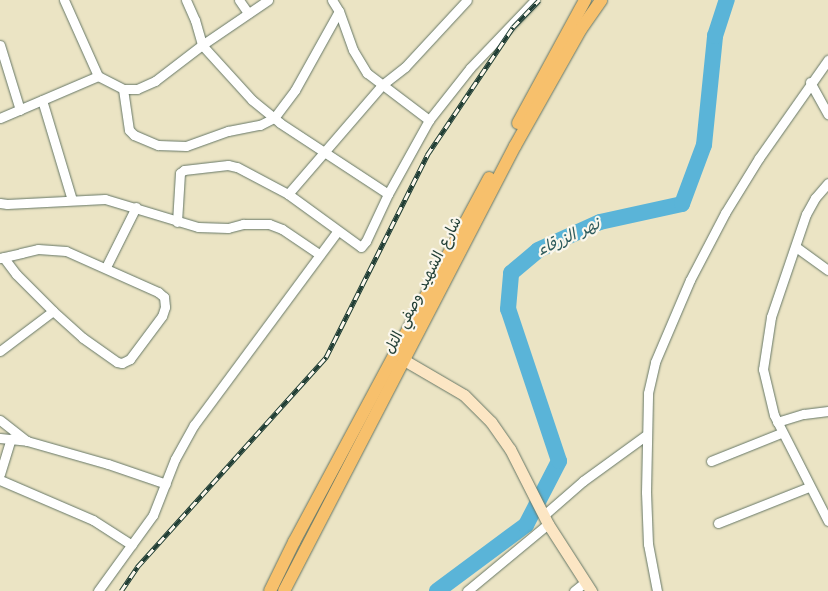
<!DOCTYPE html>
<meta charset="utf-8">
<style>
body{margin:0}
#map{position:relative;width:828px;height:591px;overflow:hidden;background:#ebe4c4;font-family:Kalam,"Playpen Sans Arabic",sans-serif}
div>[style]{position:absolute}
.river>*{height:16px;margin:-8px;padding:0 8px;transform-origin:8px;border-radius:8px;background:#5ab4d8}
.roads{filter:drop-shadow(0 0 1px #676) drop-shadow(0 0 1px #676)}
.street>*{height:9px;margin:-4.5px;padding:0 4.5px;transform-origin:4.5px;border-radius:4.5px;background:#fff}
.secondary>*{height:11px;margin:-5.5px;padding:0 5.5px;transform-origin:5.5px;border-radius:5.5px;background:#fce6c4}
.primary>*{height:12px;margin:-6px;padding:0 6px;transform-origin:6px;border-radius:6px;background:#f7c06c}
.rail>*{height:4.5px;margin-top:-2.25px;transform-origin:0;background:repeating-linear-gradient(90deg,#fbf7ec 0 8px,#1f3d34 0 16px);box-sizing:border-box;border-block:1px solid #1f3d34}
span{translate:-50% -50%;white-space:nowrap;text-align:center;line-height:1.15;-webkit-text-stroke:4.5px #fbf7ec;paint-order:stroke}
.street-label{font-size:15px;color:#1f3d34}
.water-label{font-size:16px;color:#2e5b5d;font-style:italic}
</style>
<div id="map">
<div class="river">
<i style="left:437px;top:591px;width:111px;rotate:-36.6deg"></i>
<i style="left:526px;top:525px;width:72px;rotate:-62.7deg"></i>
<i style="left:559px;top:461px;width:160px;rotate:-108.5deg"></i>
<i style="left:508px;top:309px;width:36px;rotate:-85deg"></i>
<i style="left:511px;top:273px;width:35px;rotate:-40deg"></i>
<i style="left:538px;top:250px;width:68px;rotate:-24.3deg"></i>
<i style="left:600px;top:222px;width:84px;rotate:-12.4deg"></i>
<i style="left:682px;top:204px;width:63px;rotate:-69.6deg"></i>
<i style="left:704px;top:145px;width:110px;rotate:-84.2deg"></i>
<i style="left:715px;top:36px;width:38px;rotate:-72deg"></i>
</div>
<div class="roads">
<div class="street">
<i style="left:64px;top:0;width:83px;rotate:65.9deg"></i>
<i style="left:186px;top:0;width:22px;rotate:66deg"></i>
<i style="left:195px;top:20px;width:26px;rotate:74deg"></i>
<i style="left:202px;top:45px;width:74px;rotate:47.7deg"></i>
<i style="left:252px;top:100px;width:36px;rotate:39deg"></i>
<i style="left:280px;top:123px;width:129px;rotate:33.3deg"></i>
<i style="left:239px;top:0;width:16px;rotate:55deg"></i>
<i style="left:332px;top:0;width:13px;rotate:58deg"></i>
<i style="left:339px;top:11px;width:41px;rotate:70.3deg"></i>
<i style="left:353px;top:50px;width:27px;rotate:59deg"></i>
<i style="left:367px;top:73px;width:78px;rotate:37.2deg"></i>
<i style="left:0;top:45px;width:68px;rotate:72.9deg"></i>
<i style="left:810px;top:82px;width:37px;rotate:61deg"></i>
<i style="left:123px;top:89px;width:41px;rotate:81.7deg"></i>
<i style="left:129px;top:130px;width:7px;rotate:45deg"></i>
<i style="left:134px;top:135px;width:26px;rotate:23deg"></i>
<i style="left:158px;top:145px;width:28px;rotate:2deg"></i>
<i style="left:186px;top:146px;width:45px;rotate:-19.7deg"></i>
<i style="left:228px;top:131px;width:33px;rotate:-11deg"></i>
<i style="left:260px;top:125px;width:16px;rotate:-27deg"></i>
<i style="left:274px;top:118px;width:35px;rotate:-53deg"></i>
<i style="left:295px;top:90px;width:90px;rotate:-60.9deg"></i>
<i style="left:42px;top:100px;width:104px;rotate:73.3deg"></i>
<i style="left:0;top:118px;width:107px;rotate:-23.2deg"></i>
<i style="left:98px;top:76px;width:28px;rotate:27deg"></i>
<i style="left:123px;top:89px;width:14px"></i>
<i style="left:137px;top:89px;width:20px;rotate:-24deg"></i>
<i style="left:155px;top:81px;width:59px;rotate:-37.5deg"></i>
<i style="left:202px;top:45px;width:80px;rotate:-34.3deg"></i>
<i style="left:828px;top:183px;width:20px;rotate:131deg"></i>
<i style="left:815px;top:198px;width:18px;rotate:119deg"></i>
<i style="left:806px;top:214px;width:109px;rotate:108.8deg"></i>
<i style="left:771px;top:317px;width:53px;rotate:98.7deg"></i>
<i style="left:763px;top:369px;width:47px;rotate:76.6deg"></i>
<i style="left:774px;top:415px;width:119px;rotate:63deg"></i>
<i style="left:288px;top:194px;width:144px;rotate:-49.2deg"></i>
<i style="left:382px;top:85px;width:29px;rotate:-38deg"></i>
<i style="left:405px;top:67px;width:91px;rotate:-47.2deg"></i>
<i style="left:0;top:203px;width:7px;rotate:8deg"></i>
<i style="left:7px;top:204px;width:98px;rotate:-2.9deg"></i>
<i style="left:105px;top:199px;width:97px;rotate:16.8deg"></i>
<i style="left:198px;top:227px;width:30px;rotate:2deg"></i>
<i style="left:228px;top:228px;width:16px;rotate:-15deg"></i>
<i style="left:243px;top:224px;width:26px"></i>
<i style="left:269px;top:224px;width:14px;rotate:21deg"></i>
<i style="left:282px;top:229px;width:45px;rotate:34deg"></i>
<i style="left:177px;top:222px;width:49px;rotate:-86.5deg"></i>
<i style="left:180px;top:173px;width:5px;rotate:-37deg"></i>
<i style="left:184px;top:170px;width:44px;rotate:-6.5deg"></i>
<i style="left:228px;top:165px;width:9px;rotate:13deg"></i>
<i style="left:237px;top:167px;width:58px;rotate:27.9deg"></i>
<i style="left:288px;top:194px;width:90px;rotate:36deg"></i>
<i style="left:361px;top:247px;width:8px;rotate:-50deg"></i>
<i style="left:366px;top:241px;width:52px;rotate:-64.9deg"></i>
<i style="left:388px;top:194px;width:85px;rotate:-61deg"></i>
<i style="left:429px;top:120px;width:66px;rotate:-51.7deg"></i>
<i style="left:470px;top:68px;width:94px;rotate:-46.3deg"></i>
<i style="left:796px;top:247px;width:39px;rotate:36deg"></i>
<i style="left:0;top:258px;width:22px;rotate:-13deg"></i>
<i style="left:21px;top:253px;width:17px;rotate:-13deg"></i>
<i style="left:38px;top:249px;width:28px;rotate:4deg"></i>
<i style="left:66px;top:251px;width:101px;rotate:24deg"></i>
<i style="left:158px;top:292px;width:8px;rotate:40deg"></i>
<i style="left:164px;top:297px;width:10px;rotate:84deg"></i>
<i style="left:165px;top:307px;width:9px;rotate:108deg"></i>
<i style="left:162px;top:316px;width:54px;rotate:126.7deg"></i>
<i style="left:130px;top:359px;width:9px;rotate:153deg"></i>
<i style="left:122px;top:363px;width:5px;rotate:-169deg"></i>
<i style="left:117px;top:362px;width:42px;rotate:-144.8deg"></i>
<i style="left:83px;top:338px;width:40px;rotate:-138deg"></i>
<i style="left:53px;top:311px;width:52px;rotate:-135deg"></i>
<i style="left:16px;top:274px;width:21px;rotate:-127deg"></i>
<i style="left:106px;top:267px;width:67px;rotate:-63.4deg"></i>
<i style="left:0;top:351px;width:66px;rotate:-37deg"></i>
<i style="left:0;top:420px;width:34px;rotate:38deg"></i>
<i style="left:777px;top:422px;width:28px;rotate:-17deg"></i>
<i style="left:804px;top:414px;width:24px;rotate:-7deg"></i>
<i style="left:0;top:438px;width:27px;rotate:6deg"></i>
<i style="left:27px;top:441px;width:84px;rotate:15.9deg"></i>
<i style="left:108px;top:464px;width:61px;rotate:19deg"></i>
<i style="left:711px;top:461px;width:75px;rotate:-21.8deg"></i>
<i style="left:0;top:474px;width:37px;rotate:-73deg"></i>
<i style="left:0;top:480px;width:101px;rotate:23.3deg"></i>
<i style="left:93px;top:520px;width:46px;rotate:32.7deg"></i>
<i style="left:544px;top:515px;width:52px;rotate:-41.1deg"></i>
<i style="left:583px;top:481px;width:77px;rotate:-36deg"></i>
<i style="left:718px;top:523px;width:98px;rotate:-21.6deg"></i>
<i style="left:98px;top:591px;width:94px;rotate:-54.1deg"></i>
<i style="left:153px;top:515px;width:60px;rotate:-68.6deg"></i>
<i style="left:175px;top:459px;width:39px;rotate:-61deg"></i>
<i style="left:194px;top:425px;width:240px;rotate:-53.5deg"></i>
<i style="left:467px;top:591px;width:105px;rotate:-39.6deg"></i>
<i style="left:574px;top:591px;width:14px;rotate:-39deg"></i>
<i style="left:657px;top:591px;width:48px;rotate:-100.8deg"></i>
<i style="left:648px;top:544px;width:52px;rotate:-92.2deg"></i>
<i style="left:646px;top:492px;width:99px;rotate:-88.8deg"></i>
<i style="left:648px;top:393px;width:32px;rotate:-77deg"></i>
<i style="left:655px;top:362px;width:89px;rotate:-66.9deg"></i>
<i style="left:690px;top:280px;width:76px;rotate:-62.4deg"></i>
<i style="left:725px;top:213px;width:65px;rotate:-58.3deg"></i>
<i style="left:759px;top:158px;width:120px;rotate:-54.9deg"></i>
</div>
<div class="secondary">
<i style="left:404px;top:360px;width:69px;rotate:30.3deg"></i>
<i style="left:464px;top:395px;width:38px;rotate:45deg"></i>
<i style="left:491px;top:422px;width:33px;rotate:55deg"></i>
<i style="left:510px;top:449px;width:84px;rotate:63.1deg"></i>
<i style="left:548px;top:524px;width:80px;rotate:57.3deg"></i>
</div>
<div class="primary">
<i style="left:518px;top:123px;width:140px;rotate:-61.4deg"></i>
<i style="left:270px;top:591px;width:55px;rotate:-63.9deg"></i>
<i style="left:294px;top:542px;width:413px;rotate:-61.8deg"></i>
<i style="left:284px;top:591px;width:501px;rotate:-62.57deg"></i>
<i style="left:515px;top:146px;width:134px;rotate:-60.6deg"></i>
<i style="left:581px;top:29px;width:35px;rotate:-55deg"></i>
</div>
</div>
<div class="rail">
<i style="left:121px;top:591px;width:29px;rotate:-56deg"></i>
<i style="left:137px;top:567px;width:283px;rotate:-48deg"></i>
<i style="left:326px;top:357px;width:226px;rotate:-63.4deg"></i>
<i style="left:427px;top:155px;width:154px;rotate:-56.1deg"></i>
<i style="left:513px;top:27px;width:37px;rotate:-46deg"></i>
</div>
<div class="street-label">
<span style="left:424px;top:286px;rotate:-63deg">شارع الشهيد وصفي التل</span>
</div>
<div class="water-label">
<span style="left:569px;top:238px;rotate:-25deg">نهر الزرقاء</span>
</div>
</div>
